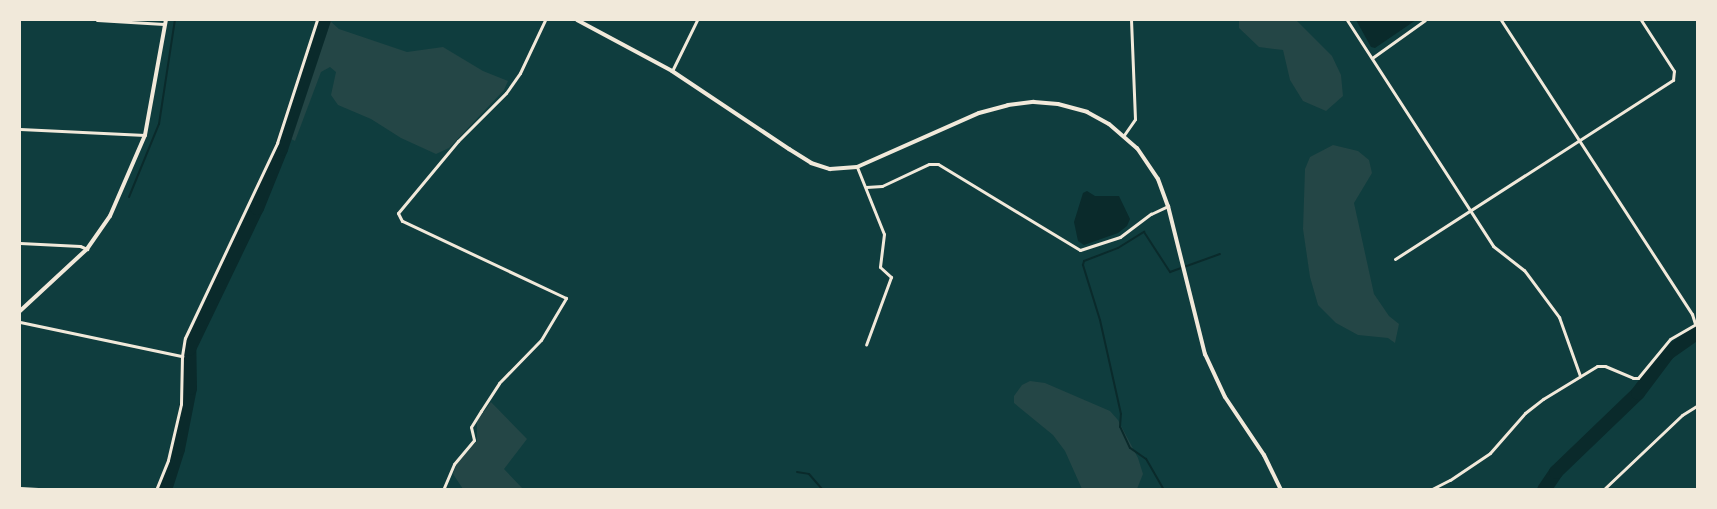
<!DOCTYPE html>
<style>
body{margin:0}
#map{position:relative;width:1717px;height:509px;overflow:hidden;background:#0f3d3e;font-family:Signika,sans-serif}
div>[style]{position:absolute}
.green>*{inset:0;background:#244646}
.water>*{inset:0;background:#0a2a2b}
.stream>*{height:2px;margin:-1px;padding:0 1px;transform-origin:1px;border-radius:1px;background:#0a2a2b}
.river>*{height:14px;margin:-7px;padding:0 7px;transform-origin:7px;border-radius:7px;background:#0a2a2b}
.minor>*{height:3px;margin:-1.5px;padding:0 1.5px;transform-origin:1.5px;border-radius:1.5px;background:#f1e9da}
.tertiary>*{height:4px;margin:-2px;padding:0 2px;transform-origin:2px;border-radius:2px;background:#f1e9da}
.secondary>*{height:4px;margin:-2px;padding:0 2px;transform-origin:2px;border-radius:2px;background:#f1e9da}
span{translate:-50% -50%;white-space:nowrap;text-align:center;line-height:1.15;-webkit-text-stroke:4.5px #f1e9da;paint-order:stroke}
.frame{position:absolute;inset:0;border:21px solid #f1e9da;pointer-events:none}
</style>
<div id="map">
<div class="green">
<i style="clip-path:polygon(326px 20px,329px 20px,339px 29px,407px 52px,443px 47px,483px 71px,508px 81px,504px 90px,449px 148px,436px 154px,401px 138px,371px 119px,338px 105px,331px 95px,336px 72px,330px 67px,321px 72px,295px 141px,289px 138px)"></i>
<i style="clip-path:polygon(1239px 20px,1296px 20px,1332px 56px,1341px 75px,1343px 96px,1326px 111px,1303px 101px,1290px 80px,1283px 50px,1259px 47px,1239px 28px)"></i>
<i style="clip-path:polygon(1333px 145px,1358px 151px,1369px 160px,1372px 173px,1354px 203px,1374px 294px,1389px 316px,1399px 324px,1395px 343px,1388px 338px,1358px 335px,1336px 323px,1318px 305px,1310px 277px,1303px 229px,1305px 169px,1310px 157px)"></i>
<i style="clip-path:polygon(1030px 381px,1045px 383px,1110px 411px,1118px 420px,1138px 458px,1143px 474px,1137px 489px,1082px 489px,1065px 451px,1053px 435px,1014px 403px,1014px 396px,1022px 385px)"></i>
<i style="clip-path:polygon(491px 402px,527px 439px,504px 469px,523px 489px,463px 489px,453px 474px,457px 463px,477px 441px,477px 421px)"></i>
</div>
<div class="water">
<i style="clip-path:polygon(1356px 20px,1416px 20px,1375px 48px,1371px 47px)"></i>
<i style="clip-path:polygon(1087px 191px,1095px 196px,1119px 196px,1130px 219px,1127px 226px,1118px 233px,1084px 245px,1078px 241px,1074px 222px,1083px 193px)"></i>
</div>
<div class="stream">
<i style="left:129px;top:197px;width:79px;rotate:-67.7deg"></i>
<i style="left:159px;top:124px;width:105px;rotate:-81.3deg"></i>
<i style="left:797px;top:472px;width:12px;rotate:9deg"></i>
<i style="left:809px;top:474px;width:21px;rotate:49deg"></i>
<i style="left:1164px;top:490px;width:36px;rotate:-120deg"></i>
<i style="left:1146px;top:459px;width:19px;rotate:-145deg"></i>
<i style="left:1130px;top:448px;width:23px;rotate:-115deg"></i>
<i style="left:1120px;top:427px;width:13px;rotate:-86deg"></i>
<i style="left:1121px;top:414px;width:96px;rotate:-102.6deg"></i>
<i style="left:1100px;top:320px;width:58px;rotate:-107.2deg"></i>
<i style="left:1083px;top:265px;width:4px;rotate:-76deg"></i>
<i style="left:1084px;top:261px;width:36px;rotate:-21deg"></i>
<i style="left:1118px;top:248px;width:31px;rotate:-32deg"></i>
<i style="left:1144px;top:232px;width:48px;rotate:57deg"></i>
<i style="left:1170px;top:272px;width:53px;rotate:-19.8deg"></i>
</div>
<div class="river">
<i style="left:165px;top:490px;width:43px;rotate:-72.4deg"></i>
<i style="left:178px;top:449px;width:62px;rotate:-78.9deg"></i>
<i style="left:190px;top:388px;width:39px;rotate:-91deg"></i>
<i style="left:189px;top:349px;width:157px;rotate:-64.3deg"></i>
<i style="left:257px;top:208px;width:64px;rotate:-67.9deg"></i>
<i style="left:281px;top:149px;width:136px;rotate:-71.6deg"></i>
<i style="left:1544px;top:490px;width:22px;rotate:-56deg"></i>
<i style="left:1556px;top:472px;width:114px;rotate:-43.9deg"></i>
<i style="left:1638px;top:393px;width:50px;rotate:-53.1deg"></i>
<i style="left:1668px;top:353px;width:37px;rotate:-35deg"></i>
</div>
<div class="minor">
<i style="left:97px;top:20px;width:67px;rotate:3.4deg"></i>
<i style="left:1347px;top:20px;width:269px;rotate:57.1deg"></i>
<i style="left:1493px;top:246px;width:39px;rotate:38deg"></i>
<i style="left:1524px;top:270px;width:59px;rotate:53.3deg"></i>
<i style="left:1559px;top:317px;width:63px;rotate:70.4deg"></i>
<i style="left:1501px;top:20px;width:351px;rotate:57deg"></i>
<i style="left:1692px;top:314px;width:10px;rotate:73deg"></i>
<i style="left:1372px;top:58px;width:65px;rotate:-35.6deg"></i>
<i style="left:672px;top:71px;width:57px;rotate:-63.9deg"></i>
<i style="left:20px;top:129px;width:125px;rotate:2.7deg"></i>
<i style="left:1124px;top:135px;width:19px;rotate:-55deg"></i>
<i style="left:1135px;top:119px;width:99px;rotate:-92.3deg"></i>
<i style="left:857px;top:167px;width:72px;rotate:68.1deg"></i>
<i style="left:884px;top:234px;width:33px;rotate:97deg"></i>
<i style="left:880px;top:267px;width:15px;rotate:42deg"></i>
<i style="left:891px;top:277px;width:72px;rotate:110.2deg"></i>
<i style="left:866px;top:187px;width:16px;rotate:-4deg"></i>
<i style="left:882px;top:186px;width:52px;rotate:-25.1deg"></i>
<i style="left:929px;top:164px;width:9px"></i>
<i style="left:938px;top:164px;width:166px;rotate:31.2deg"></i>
<i style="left:1080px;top:250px;width:42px;rotate:-18deg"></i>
<i style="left:1120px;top:237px;width:39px;rotate:-37deg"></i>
<i style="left:1151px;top:214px;width:19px;rotate:-25deg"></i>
<i style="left:20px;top:243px;width:60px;rotate:2.9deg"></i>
<i style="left:80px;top:246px;width:8px;rotate:23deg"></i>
<i style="left:1395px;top:259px;width:331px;rotate:-32.8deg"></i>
<i style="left:1673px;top:80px;width:9px;rotate:-84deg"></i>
<i style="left:1674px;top:71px;width:61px;rotate:-122.9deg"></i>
<i style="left:20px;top:322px;width:166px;rotate:11.9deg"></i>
<i style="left:20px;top:488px;width:36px;rotate:3deg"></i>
<i style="left:156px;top:490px;width:32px;rotate:-68deg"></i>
<i style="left:168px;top:460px;width:57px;rotate:-76.9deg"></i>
<i style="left:181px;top:404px;width:48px;rotate:-88.8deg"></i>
<i style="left:182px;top:356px;width:18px;rotate:-81deg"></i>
<i style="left:185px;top:338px;width:216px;rotate:-64.7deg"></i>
<i style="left:277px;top:143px;width:129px;rotate:-72deg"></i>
<i style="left:443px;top:490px;width:28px;rotate:-67deg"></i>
<i style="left:454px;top:464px;width:31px;rotate:-50deg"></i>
<i style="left:474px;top:440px;width:13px;rotate:-103deg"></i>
<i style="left:471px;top:427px;width:19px;rotate:-58deg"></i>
<i style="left:481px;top:411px;width:33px;rotate:-57deg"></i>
<i style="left:499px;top:383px;width:60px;rotate:-45.7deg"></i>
<i style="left:541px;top:340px;width:49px;rotate:-59.2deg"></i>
<i style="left:566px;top:298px;width:181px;rotate:-154.8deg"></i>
<i style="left:402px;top:221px;width:9px;rotate:-117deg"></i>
<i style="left:398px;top:213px;width:94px;rotate:-50.2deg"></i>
<i style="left:458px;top:141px;width:68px;rotate:-45deg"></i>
<i style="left:506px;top:93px;width:24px;rotate:-55deg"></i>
<i style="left:520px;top:73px;width:59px;rotate:-64.7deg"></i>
<i style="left:1430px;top:490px;width:22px;rotate:-27deg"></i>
<i style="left:1450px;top:480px;width:48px;rotate:-34deg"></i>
<i style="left:1490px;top:453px;width:53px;rotate:-48.8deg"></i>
<i style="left:1525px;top:413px;width:23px;rotate:-38deg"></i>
<i style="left:1543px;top:399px;width:63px;rotate:-31.4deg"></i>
<i style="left:1597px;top:366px;width:8px"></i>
<i style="left:1605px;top:366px;width:30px;rotate:23deg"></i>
<i style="left:1633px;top:378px;width:5px"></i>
<i style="left:1638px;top:378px;width:50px;rotate:-50.6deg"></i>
<i style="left:1670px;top:339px;width:32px;rotate:-30deg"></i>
<i style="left:1603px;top:490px;width:109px;rotate:-43.5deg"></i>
<i style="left:1682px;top:415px;width:19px;rotate:-32deg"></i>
</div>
<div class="tertiary">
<i style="left:577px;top:20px;width:108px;rotate:28.2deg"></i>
<i style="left:672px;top:71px;width:141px;rotate:33.7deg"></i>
<i style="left:789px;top:149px;width:26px;rotate:32deg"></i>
<i style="left:811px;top:163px;width:20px;rotate:18deg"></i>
<i style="left:830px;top:169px;width:27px;rotate:-4deg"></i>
<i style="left:857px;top:167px;width:133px;rotate:-23.9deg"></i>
<i style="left:979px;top:113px;width:30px;rotate:-15deg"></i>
<i style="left:1008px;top:105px;width:26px;rotate:-7deg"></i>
<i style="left:1034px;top:102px;width:24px;rotate:5deg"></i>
<i style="left:1058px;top:104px;width:30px;rotate:15deg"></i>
<i style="left:1087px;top:112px;width:25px;rotate:29deg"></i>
<i style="left:1109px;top:124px;width:37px;rotate:41deg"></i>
<i style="left:1137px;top:148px;width:37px;rotate:56deg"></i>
<i style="left:1158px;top:179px;width:29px;rotate:70deg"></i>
<i style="left:1168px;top:206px;width:153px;rotate:76deg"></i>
<i style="left:1205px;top:354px;width:47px;rotate:65.1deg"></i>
<i style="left:1225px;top:397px;width:70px;rotate:56.1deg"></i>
<i style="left:1264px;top:455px;width:39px;rotate:64deg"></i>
</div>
<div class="secondary">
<i style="left:20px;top:311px;width:91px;rotate:-42.8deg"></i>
<i style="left:87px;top:249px;width:40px;rotate:-55.1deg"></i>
<i style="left:110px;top:216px;width:88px;rotate:-66.6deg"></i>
<i style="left:145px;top:135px;width:117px;rotate:-79.7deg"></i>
</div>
<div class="frame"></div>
</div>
